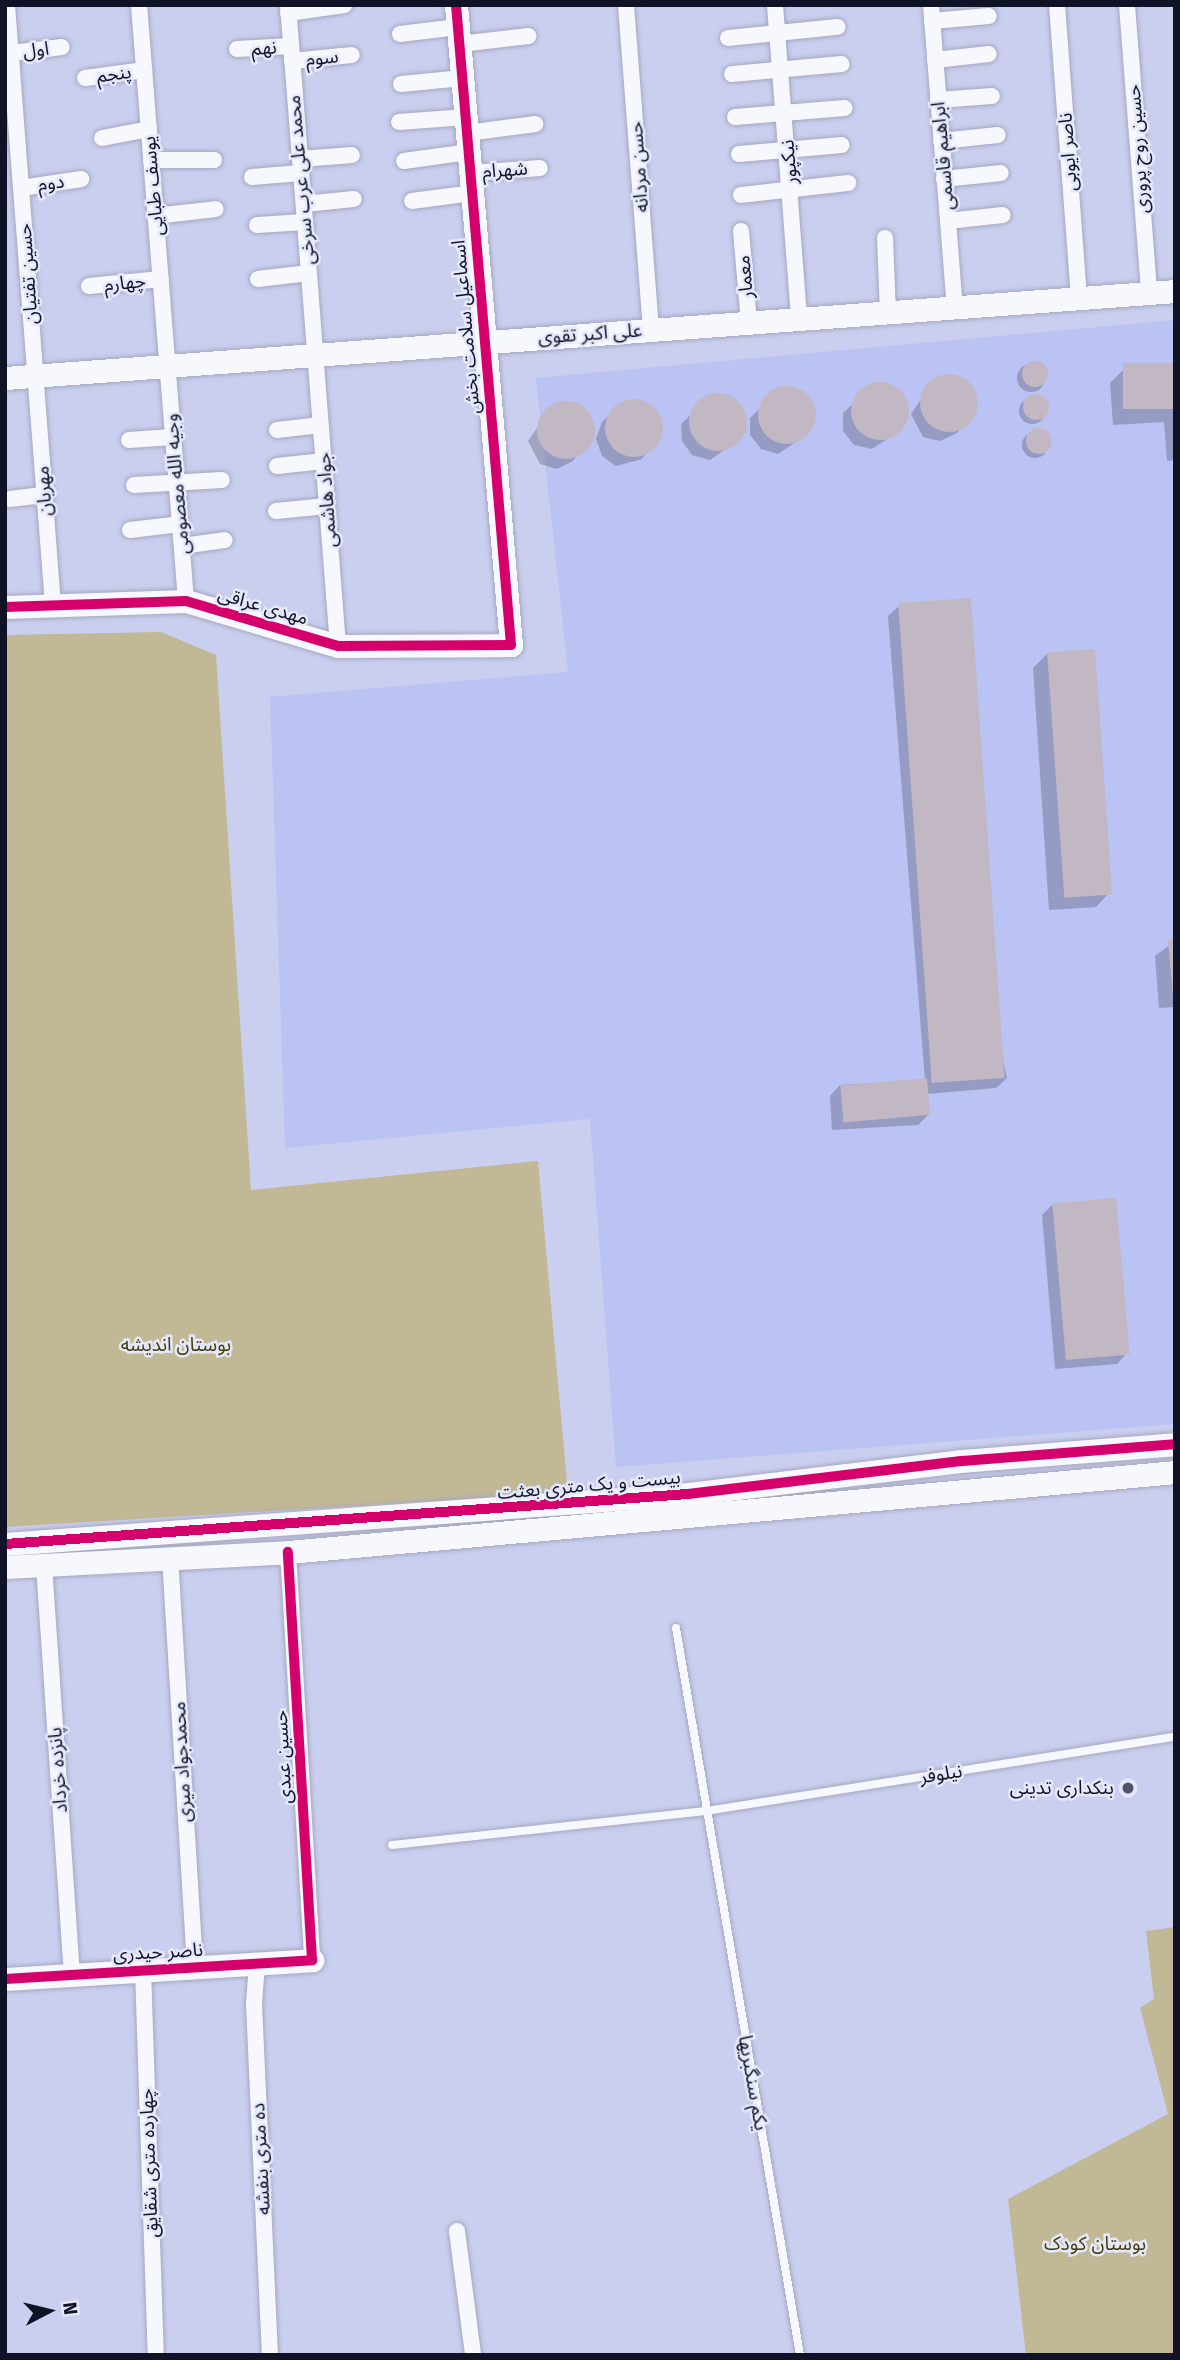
<!DOCTYPE html>
<meta charset="utf-8">
<style>
body{margin:0}
#map{position:relative;width:1180px;height:2360px;overflow:hidden;background:#cacfef;font-family:"Fira Sans","Noto Sans Arabic",sans-serif}
div>[style]{position:absolute}
.built>*{inset:0;background:#bbc2f4}
.green>*{inset:0;background:#c1b895}
.shadow>*{inset:0;background:#0003}
.round{border-radius:50%}
.building>*{inset:0;background:#c2b8c3;transform-origin:0 0}
.roads{filter:drop-shadow(0 0 2px #a5a8c1) drop-shadow(0 0 2px #a5a8c1)}
.lane>*{height:8px;margin:-4px;padding:0 4px;transform-origin:4px;border-radius:4px;background:#f7f8fd}
.street>*{height:16px;margin:-8px;padding:0 8px;transform-origin:8px;border-radius:8px;background:#f7f8fd}
.secondary>*{height:23px;margin:-11.5px;padding:0 11.5px;transform-origin:11.5px;border-radius:11.5px;background:#f7f8fd}
.cycleway>*{height:10px;margin:-5px;padding:0 5px;transform-origin:5px;border-radius:5px;background:#d6006c}
.dots>*{width:19px;height:19px;translate:-50% -50%;box-sizing:border-box;border:4px solid #e5e8fa;border-radius:50%}
span{translate:-50% -50%;white-space:nowrap;text-align:center;line-height:1.15;-webkit-text-stroke:5px #e5e8fa;paint-order:stroke}
.street-label{font-size:19px;color:#101226}
.park-label{font-size:19px;color:#453b06}
.poi-label{font-size:19px;color:#101226}
.right{translate:-100% -50%;text-align:right}
.frame{position:absolute;inset:0;border:7px solid #101226;pointer-events:none}
.north{position:absolute;left:14px;top:2276px;width:70px;height:70px;-webkit-text-stroke:5px #e5e8fa;paint-order:stroke;rotate:83deg;font-size:19px;font-weight:700;line-height:28px;text-align:center;color:#101226}
.north::after{content:'';display:block;margin:auto;width:24px;height:32px;background:#101226;clip-path:polygon(50% 0,100% 100%,50% 72%,0 100%)}
</style>
<div id="map">
<div class="built">
<i style="clip-path:polygon(1175px 320px,1175px 1424px,616px 1467px,590px 1119px,285px 1148px,270px 697px,568px 672px,536px 378px)"></i>
</div>
<div class="green">
<i style="clip-path:polygon(161px 632px,216px 655px,251px 1190px,538px 1161px,568px 1493px,5px 1527px,5px 635px)"></i>
<i style="clip-path:polygon(1175px 1927px,1175px 2355px,1026px 2355px,1008px 2199px,1168px 2114px,1140px 2008px,1154px 1999px,1146px 1931px)"></i>
</div>
<div class="shadow">
<i style="clip-path:polygon(1175px 364px,1175px 460px,1167px 461px,1164px 422px,1113px 425px,1110px 383px,1124px 369px)"></i>
<i class="round" style="left:1017px;top:364px;width:28px;height:28px"></i>
<i style="clip-path:polygon(950px 376px,972px 389px,976px 406px,957px 433px,940px 441px,923px 437px,911px 414px,934px 380px)"></i>
<i style="clip-path:polygon(873px 385px,890px 386px,907px 405px,899px 431px,872px 449px,854px 445px,843px 431px,843px 413px)"></i>
<i style="clip-path:polygon(780px 389px,797px 390px,813px 409px,806px 435px,778px 454px,761px 449px,750px 435px,750px 418px)"></i>
<i style="clip-path:polygon(711px 396px,736px 401px,745px 416px,737px 441px,710px 460px,692px 455px,682px 441px,681px 424px)"></i>
<i class="round" style="left:1019px;top:398px;width:26px;height:26px"></i>
<i style="clip-path:polygon(636px 401px,652px 407px,661px 431px,642px 459px,616px 466px,602px 456px,596px 439px,602px 422px,612px 412px)"></i>
<i style="clip-path:polygon(567px 403px,589px 416px,593px 433px,573px 461px,557px 469px,540px 464px,528px 441px,551px 408px)"></i>
<i class="round" style="left:1022px;top:432px;width:26px;height:26px"></i>
<i style="clip-path:polygon(899px 606px,1007px 1078px,996px 1088px,927px 1094px,928px 1115px,918px 1125px,832px 1130px,830px 1096px,840px 1085px,925px 1080px,888px 616px)"></i>
<i style="clip-path:polygon(1047px 654px,1109px 893px,1096px 907px,1049px 910px,1033px 668px)"></i>
<i style="clip-path:polygon(1175px 941px,1175px 1007px,1159px 1008px,1155px 956px)"></i>
<i style="clip-path:polygon(1052px 1205px,1127px 1353px,1117px 1364px,1055px 1369px,1042px 1215px)"></i>
</div>
<div class="building">
<i class="round" style="left:1022px;top:361px;width:26px;height:26px"></i>
<i style="left:1175px;top:363px;width:46px;height:52px;rotate:90deg"></i>
<i class="round" style="left:920px;top:374px;width:58px;height:58px"></i>
<i class="round" style="left:851px;top:382px;width:58px;height:58px"></i>
<i class="round" style="left:758px;top:386px;width:58px;height:58px"></i>
<i class="round" style="left:689px;top:393px;width:58px;height:58px"></i>
<i class="round" style="left:1023px;top:394px;width:26px;height:26px"></i>
<i class="round" style="left:605px;top:399px;width:58px;height:58px"></i>
<i class="round" style="left:537px;top:401px;width:58px;height:58px"></i>
<i class="round" style="left:1026px;top:428px;width:26px;height:26px"></i>
<i style="left:971px;top:598px;width:481px;height:73px;rotate:86deg"></i>
<i style="left:1095px;top:649px;width:246px;height:48px;rotate:86deg"></i>
<i style="clip-path:polygon(1175px 939px,1175px 997px,1173px 997px,1168px 940px)"></i>
<i style="left:927px;top:1078px;width:37px;height:87px;rotate:85deg"></i>
<i style="left:1116px;top:1198px;width:157px;height:64px;rotate:85deg"></i>
</div>
<div class="roads">
<div class="lane">
<i style="left:676px;top:1628px;width:737px;rotate:80.32deg"></i>
<i style="left:392px;top:1845px;width:316px;rotate:-6.2deg"></i>
<i style="left:706px;top:1811px;width:475px;rotate:-9deg"></i>
</div>
<div class="street">
<i style="left:7px;top:5px;width:603px;rotate:85.62deg"></i>
<i style="left:139px;top:5px;width:598px;rotate:85.49deg"></i>
<i style="left:288px;top:5px;width:643px;rotate:85.54deg"></i>
<i style="left:626px;top:5px;width:326px;rotate:85.6deg"></i>
<i style="left:775px;top:5px;width:315px;rotate:85.6deg"></i>
<i style="left:931px;top:5px;width:304px;rotate:85.5deg"></i>
<i style="left:1057px;top:5px;width:294px;rotate:85.7deg"></i>
<i style="left:1127px;top:5px;width:289px;rotate:85.6deg"></i>
<i style="left:288px;top:13px;width:57px;rotate:-8.1deg"></i>
<i style="left:932px;top:21px;width:57px;rotate:-5deg"></i>
<i style="left:400px;top:34px;width:58px;rotate:-6.9deg"></i>
<i style="left:728px;top:38px;width:110px;rotate:-5.8deg"></i>
<i style="left:460px;top:44px;width:69px;rotate:-6.6deg"></i>
<i style="left:237px;top:49px;width:54px;rotate:-3.2deg"></i>
<i style="left:11px;top:53px;width:51px;rotate:-6.7deg"></i>
<i style="left:935px;top:60px;width:54px;rotate:-6.3deg"></i>
<i style="left:292px;top:61px;width:60px;rotate:-5.7deg"></i>
<i style="left:732px;top:74px;width:110px;rotate:-5.2deg"></i>
<i style="left:85px;top:78px;width:60px;rotate:-7.7deg"></i>
<i style="left:401px;top:84px;width:62px;rotate:-5.5deg"></i>
<i style="left:938px;top:100px;width:54px;rotate:-4.2deg"></i>
<i style="left:735px;top:117px;width:110px;rotate:-4.7deg"></i>
<i style="left:399px;top:122px;width:67px;rotate:-4.3deg"></i>
<i style="left:467px;top:133px;width:69px;rotate:-7.5deg"></i>
<i style="left:102px;top:138px;width:48px;rotate:-10.8deg"></i>
<i style="left:941px;top:141px;width:57px;rotate:-6deg"></i>
<i style="left:739px;top:154px;width:103px;rotate:-5deg"></i>
<i style="left:300px;top:159px;width:52px;rotate:-4.4deg"></i>
<i style="left:151px;top:160px;width:63px"></i>
<i style="left:404px;top:161px;width:66px;rotate:-7.9deg"></i>
<i style="left:471px;top:173px;width:69px;rotate:-4.1deg"></i>
<i style="left:252px;top:177px;width:49px;rotate:-4.7deg"></i>
<i style="left:944px;top:179px;width:57px;rotate:-6deg"></i>
<i style="left:21px;top:188px;width:61px;rotate:-8.5deg"></i>
<i style="left:741px;top:195px;width:108px;rotate:-6.4deg"></i>
<i style="left:412px;top:201px;width:62px;rotate:-7.5deg"></i>
<i style="left:304px;top:204px;width:50px;rotate:-5.7deg"></i>
<i style="left:155px;top:216px;width:61px;rotate:-6.5deg"></i>
<i style="left:948px;top:221px;width:55px;rotate:-6.2deg"></i>
<i style="left:257px;top:225px;width:48px;rotate:-3.6deg"></i>
<i style="left:741px;top:231px;width:91px;rotate:85deg"></i>
<i style="left:885px;top:238px;width:74px;rotate:87.7deg"></i>
<i style="left:258px;top:279px;width:51px;rotate:-6.7deg"></i>
<i style="left:89px;top:286px;width:72px;rotate:-5.6deg"></i>
<i style="left:277px;top:430px;width:44px;rotate:-6.5deg"></i>
<i style="left:129px;top:440px;width:44px;rotate:-3.9deg"></i>
<i style="left:277px;top:466px;width:47px;rotate:-6.1deg"></i>
<i style="left:134px;top:485px;width:88px;rotate:-3.3deg"></i>
<i style="left:10px;top:499px;width:35px;rotate:-7deg"></i>
<i style="left:276px;top:511px;width:51px;rotate:-5.6deg"></i>
<i style="left:130px;top:530px;width:50px;rotate:-6.8deg"></i>
<i style="left:182px;top:546px;width:43px;rotate:-7.9deg"></i>
<i style="left:288px;top:1552px;width:409px;rotate:86.6deg"></i>
<i style="left:170px;top:1557px;width:411px;rotate:86.5deg"></i>
<i style="left:44px;top:1565px;width:411px;rotate:86.1deg"></i>
<i style="left:257px;top:1964px;width:40px;rotate:94.3deg"></i>
<i style="left:254px;top:2004px;width:351px;rotate:87.4deg"></i>
<i style="left:143px;top:1970px;width:385px;rotate:88.1deg"></i>
<i style="left:457px;top:2231px;width:125px;rotate:82.6deg"></i>
</div>
<div class="secondary">
<i style="left:5px;top:378px;width:1173px;rotate:-4.25deg"></i>
<i style="left:5px;top:607px;width:181px;rotate:-1.9deg"></i>
<i style="left:186px;top:601px;width:159px;rotate:16.5deg"></i>
<i style="left:338px;top:646px;width:173px;rotate:-0.3deg"></i>
<i style="left:511px;top:645px;width:642px;rotate:-94.91deg"></i>
<i style="left:5px;top:1544px;width:685px;rotate:-4.19deg"></i>
<i style="left:688px;top:1494px;width:275px;rotate:-6.9deg"></i>
<i style="left:961px;top:1461px;width:215px;rotate:-4.5deg"></i>
<i style="left:5px;top:1567px;width:283px;rotate:-3deg"></i>
<i style="left:288px;top:1552px;width:891px;rotate:-5.15deg"></i>
<i style="left:5px;top:1979px;width:308px;rotate:-3.5deg"></i>
</div>
</div>
<div class="cycleway">
<i style="left:5px;top:607px;width:181px;rotate:-1.9deg"></i>
<i style="left:186px;top:601px;width:159px;rotate:16.5deg"></i>
<i style="left:338px;top:646px;width:173px;rotate:-0.3deg"></i>
<i style="left:511px;top:645px;width:642px;rotate:-94.91deg"></i>
<i style="left:5px;top:1544px;width:685px;rotate:-4.19deg"></i>
<i style="left:688px;top:1494px;width:275px;rotate:-6.9deg"></i>
<i style="left:961px;top:1461px;width:215px;rotate:-4.5deg"></i>
<i style="left:5px;top:1979px;width:308px;rotate:-3.5deg"></i>
<i style="left:312px;top:1960px;width:409px;rotate:-93.4deg"></i>
</div>
<div class="dots">
<i style="left:1128px;top:1788px;background:#51546c"></i>
</div>
<div class="street-label">
<span style="left:264px;top:48px;rotate:-4deg">نهم</span>
<span style="left:36px;top:50px;rotate:-7deg">اول</span>
<span style="left:322px;top:58px;rotate:-6deg">سوم</span>
<span style="left:114px;top:74px;rotate:-8deg">پنجم</span>
<span style="left:1138px;top:149px;rotate:-94deg">حسین روح پروری</span>
<span style="left:1068px;top:152px;rotate:-94deg">ناصر ایوبی</span>
<span style="left:943px;top:156px;rotate:-95deg">ابراهیم قاسمی</span>
<span style="left:789px;top:162px;rotate:-95deg">نیکپور</span>
<span style="left:639px;top:167px;rotate:-94deg">حسن مردانه</span>
<span style="left:505px;top:170px;rotate:-4deg">شهرام</span>
<span style="left:301px;top:180px;rotate:-95deg">محمد علی عرب سرخی</span>
<span style="left:51px;top:183px;rotate:-8deg">دوم</span>
<span style="left:153px;top:186px;rotate:-95deg">یوسف طبایی</span>
<span style="left:28px;top:274px;rotate:-94deg">حسین تفتیان</span>
<span style="left:745px;top:277px;rotate:-95deg">معمار</span>
<span style="left:125px;top:283px;rotate:-6deg">چهارم</span>
<span style="left:466px;top:327px;rotate:-95deg">اسماعیل سلامت بخش</span>
<span style="left:590px;top:334px;rotate:-4deg">علی اکبر تقوی</span>
<span style="left:177px;top:484px;rotate:-95deg">وجیه الله معصومی</span>
<span style="left:44px;top:491px;rotate:-94deg">مهربان</span>
<span style="left:327px;top:500px;rotate:-94deg">جواد هاشمی</span>
<span style="left:263px;top:606px;rotate:16deg">مهدی عراقی</span>
<span style="left:589px;top:1485px;rotate:-5deg">بیست و یک متری بعثت</span>
<span style="left:283px;top:1757px;rotate:-93deg">حسین عبدی</span>
<span style="left:182px;top:1762px;rotate:-93deg">محمدجواد میری</span>
<span style="left:58px;top:1770px;rotate:-94deg">پانزده خرداد</span>
<span style="left:941px;top:1774px;rotate:-9deg">نیلوفر</span>
<span style="left:158px;top:1952px;rotate:-3deg">ناصر حیدری</span>
<span style="left:753px;top:2083px;rotate:80deg">یکم سنگبریها</span>
<span style="left:261px;top:2159px;rotate:-93deg">ده متری بنفشه</span>
<span style="left:149px;top:2163px;rotate:-92deg">چهارده متری شقایق</span>
</div>
<div class="park-label">
<span style="left:176px;top:1345px">بوستان اندیشه</span>
<span style="left:1095px;top:2244px">بوستان کودک</span>
</div>
<div class="poi-label">
<span class="right" style="left:1114px;top:1788px">بنکداری تدینی</span>
</div>
<div class="frame"></div>
<div class="north">N</div>
</div>
